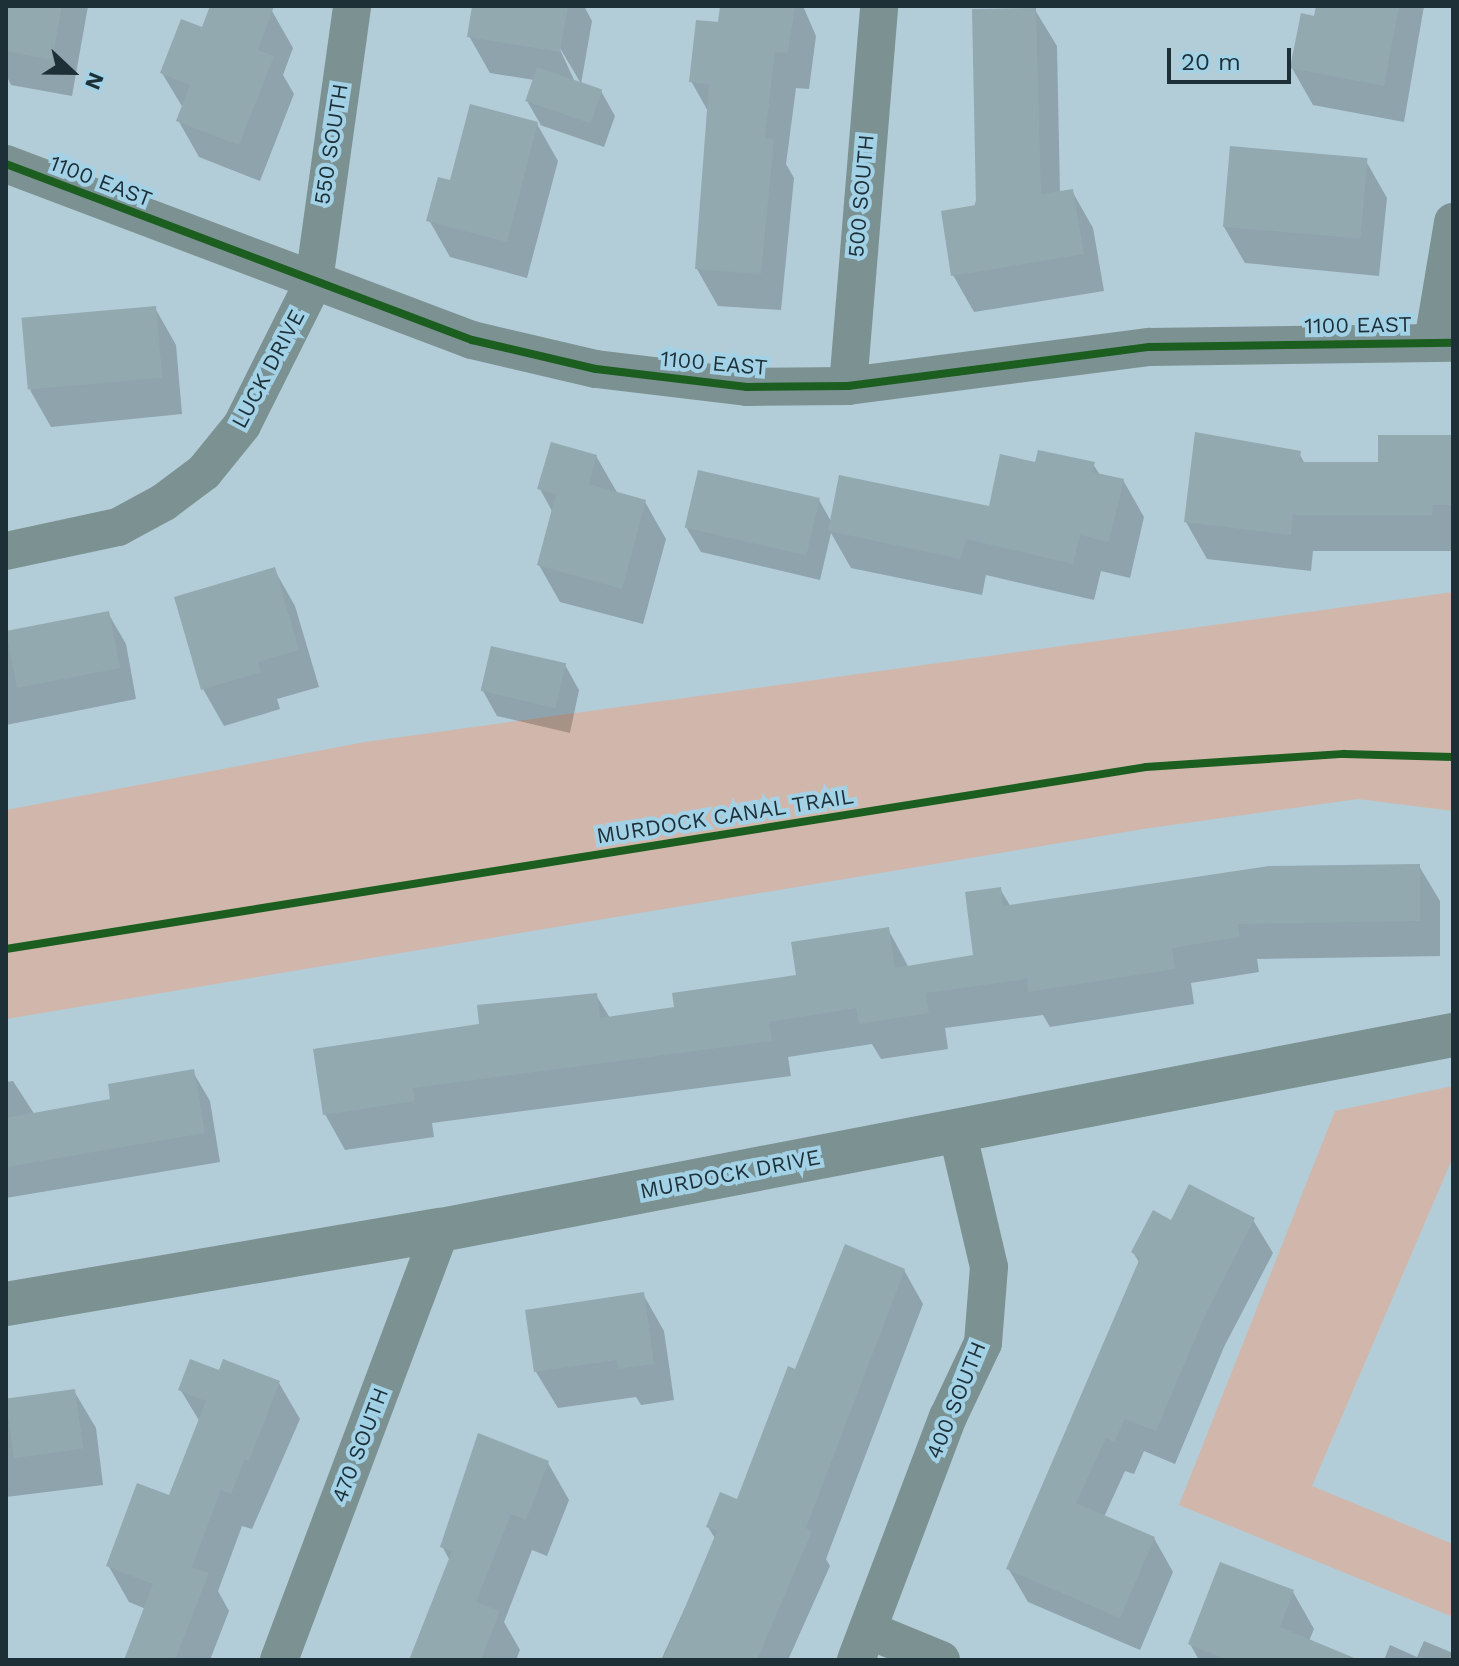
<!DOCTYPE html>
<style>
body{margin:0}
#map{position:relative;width:1459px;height:1666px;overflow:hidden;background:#b2ccd8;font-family:"Work Sans",sans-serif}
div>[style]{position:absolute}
.green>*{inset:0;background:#d1b7ab}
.shadow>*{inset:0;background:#0003}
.building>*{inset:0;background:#93a9b0;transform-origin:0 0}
.minor>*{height:38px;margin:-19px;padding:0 19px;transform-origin:19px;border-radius:19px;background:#7c9292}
.tertiary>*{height:44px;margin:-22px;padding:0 22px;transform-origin:22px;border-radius:22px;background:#7c9292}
.cycleway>*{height:8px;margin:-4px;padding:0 4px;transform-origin:4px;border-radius:4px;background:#1b5e20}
span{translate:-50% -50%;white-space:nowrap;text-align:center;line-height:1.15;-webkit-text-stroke:8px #a3d2e7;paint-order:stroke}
.street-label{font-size:22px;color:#1d3038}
.frame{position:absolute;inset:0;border:8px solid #1d3038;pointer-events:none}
.north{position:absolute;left:32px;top:32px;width:80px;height:80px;-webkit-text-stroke:6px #a3d2e7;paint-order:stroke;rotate:112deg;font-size:22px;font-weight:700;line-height:32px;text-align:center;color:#1d3038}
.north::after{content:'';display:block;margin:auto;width:28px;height:36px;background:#1d3038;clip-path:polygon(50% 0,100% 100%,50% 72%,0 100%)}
.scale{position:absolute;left:1167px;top:48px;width:124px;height:36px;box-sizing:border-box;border:4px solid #1d3038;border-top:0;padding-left:10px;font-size:24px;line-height:28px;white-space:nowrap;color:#1d3038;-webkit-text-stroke:6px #a3d2e7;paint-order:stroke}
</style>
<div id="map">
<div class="green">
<i style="clip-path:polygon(1453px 592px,1453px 811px,1358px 799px,1143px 829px,6px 1019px,6px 810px,365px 742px)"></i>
<i style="clip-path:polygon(1453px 1086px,1453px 1157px,1312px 1486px,1453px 1544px,1453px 1617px,1179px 1505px,1335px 1111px)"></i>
</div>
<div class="shadow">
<i style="clip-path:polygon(6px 6px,88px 6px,72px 96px,11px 85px,6px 75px)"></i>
<i style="clip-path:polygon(212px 6px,258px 6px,272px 11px,293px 48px,283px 75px,294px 94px,260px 181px,199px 157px,178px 120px,183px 108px,162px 73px,204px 30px)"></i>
<i style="clip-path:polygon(evenodd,474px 6px,584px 6px,592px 21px,581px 84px,601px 91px,615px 116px,604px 147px,537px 124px,541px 125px,527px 101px,534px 80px,490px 73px,469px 36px,474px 6px,557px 43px,580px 82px,575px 82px,557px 43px)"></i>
<i style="clip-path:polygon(722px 6px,803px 6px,816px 36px,809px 89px,796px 88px,786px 164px,794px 178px,781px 310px,718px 306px,697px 269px,709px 113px,691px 81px,720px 24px)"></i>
<i style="clip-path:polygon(1319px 6px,1424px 6px,1404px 122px,1313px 105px,1292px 68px)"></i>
<i style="clip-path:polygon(1035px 10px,1057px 46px,1060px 193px,1072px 191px,1093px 228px,1104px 291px,974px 312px,953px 275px)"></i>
<i style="clip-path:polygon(537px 124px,558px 161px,527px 278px,450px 257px,429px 220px,451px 182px)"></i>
<i style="clip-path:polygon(1366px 161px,1387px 198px,1379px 276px,1245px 263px,1224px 227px)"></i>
<i style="clip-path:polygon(155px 308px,176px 345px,182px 414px,51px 427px,30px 390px)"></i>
<i style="clip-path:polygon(1453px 439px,1453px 551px,1313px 551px,1311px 571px,1207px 559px,1186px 522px,1299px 453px,1305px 464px,1380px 464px)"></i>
<i style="clip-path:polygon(596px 456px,618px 494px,645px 502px,666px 539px,643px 624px,560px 602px,539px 565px,553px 513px,540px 489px)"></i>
<i style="clip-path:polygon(1036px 464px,1093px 464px,1100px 475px,1123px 480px,1144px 517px,1130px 578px,1101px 571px,1094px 600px,986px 575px,982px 595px,851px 568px,831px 533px,820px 580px,701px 552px,686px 527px,819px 500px,832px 523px,990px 508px)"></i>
<i style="clip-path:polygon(274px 569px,295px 606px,319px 687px,277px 699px,280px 709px,224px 726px,203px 689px)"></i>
<i style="clip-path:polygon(108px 613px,126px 644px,136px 699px,6px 725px,6px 634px)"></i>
<i style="clip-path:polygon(565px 665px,579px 690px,570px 733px,497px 716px,483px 691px)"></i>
<i style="clip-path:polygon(1419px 866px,1440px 901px,1440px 956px,1257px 959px,1259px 972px,1191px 983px,1194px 1004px,1050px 1027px,1043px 1015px,945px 1028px,948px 1049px,881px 1059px,872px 1044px,788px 1057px,791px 1076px,432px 1123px,434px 1137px,345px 1150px,325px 1114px,482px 1026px,596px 995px,610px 1018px,676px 1009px,798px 977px,888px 929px,909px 968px,975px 957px,1000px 889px,1011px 907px)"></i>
<i style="clip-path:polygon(193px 1072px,210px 1101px,220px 1162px,6px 1198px,6px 1082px,13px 1081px,35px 1115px,113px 1101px)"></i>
<i style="clip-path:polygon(1253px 1220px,1273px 1253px,1224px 1347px,1175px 1464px,1144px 1451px,1134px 1474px,1125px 1471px,1104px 1517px,1154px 1538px,1173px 1572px,1140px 1650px,1028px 1602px,1008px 1568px,1140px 1264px,1133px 1252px,1172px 1222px)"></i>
<i style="clip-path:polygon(904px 1270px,923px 1304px,826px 1559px,830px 1566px,788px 1660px,661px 1660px,716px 1540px,708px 1527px,738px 1502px,796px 1371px)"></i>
<i style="clip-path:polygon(643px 1294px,664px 1331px,674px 1400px,641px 1405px,636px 1397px,558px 1408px,536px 1372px,528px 1312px)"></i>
<i style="clip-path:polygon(220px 1373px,279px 1383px,300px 1419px,252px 1529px,242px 1526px,218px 1591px,229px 1611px,210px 1660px,177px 1660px,164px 1655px,146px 1609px,129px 1602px,108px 1565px,171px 1498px,200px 1422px,180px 1389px)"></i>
<i style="clip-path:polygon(74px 1391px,96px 1428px,103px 1485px,6px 1497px,6px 1400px)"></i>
<i style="clip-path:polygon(548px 1463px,569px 1500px,547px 1556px,532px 1550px,504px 1622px,520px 1650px,516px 1660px,411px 1660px,450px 1561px,442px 1546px)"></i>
<i style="clip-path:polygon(1293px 1592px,1314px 1629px,1307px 1646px,1315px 1660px,1199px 1660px,1190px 1644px)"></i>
<i style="clip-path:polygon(1424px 1641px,1453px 1653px,1453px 1660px,1384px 1660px,1390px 1645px,1417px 1657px)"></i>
</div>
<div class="building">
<i style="clip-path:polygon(6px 6px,62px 6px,52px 60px,6px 51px)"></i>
<i style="clip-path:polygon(210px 6px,274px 6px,258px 50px,274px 56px,239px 145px,176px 121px,190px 85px,160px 73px,181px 19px,202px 27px)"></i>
<i style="clip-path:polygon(472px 6px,568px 6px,560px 52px,467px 37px)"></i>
<i style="clip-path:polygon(720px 6px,795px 6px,788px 53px,775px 52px,765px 138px,774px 139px,761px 274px,695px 269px,709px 84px,689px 82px,696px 20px,718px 22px)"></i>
<i style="clip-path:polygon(1316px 6px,1399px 6px,1384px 86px,1290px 68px,1301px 13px,1314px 16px)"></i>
<i style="clip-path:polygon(1036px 8px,1041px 194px,1073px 189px,1084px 254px,951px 276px,941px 211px,976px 205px,972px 9px)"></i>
<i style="left:537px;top:67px;width:69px;height:36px;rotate:19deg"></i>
<i style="clip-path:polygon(470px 104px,538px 122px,507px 242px,426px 221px,438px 177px,450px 180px)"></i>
<i style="left:1230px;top:146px;width:138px;height:81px;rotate:5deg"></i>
<i style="left:156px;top:306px;width:72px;height:135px;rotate:85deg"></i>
<i style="clip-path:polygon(1195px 432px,1301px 451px,1299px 462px,1378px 462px,1378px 435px,1453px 435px,1453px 505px,1433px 505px,1432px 515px,1293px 515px,1291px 535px,1184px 522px)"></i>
<i style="clip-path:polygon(551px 442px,597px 455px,589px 484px,646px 500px,622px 589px,537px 565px,556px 494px,537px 489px)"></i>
<i style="clip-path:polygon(1038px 450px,1095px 462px,1092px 472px,1124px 479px,1109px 542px,1080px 535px,1073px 564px,966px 539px,961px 559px,828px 531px,839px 475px,989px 506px,1000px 454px,1035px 462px)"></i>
<i style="left:698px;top:470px;width:125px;height:59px;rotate:13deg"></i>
<i style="clip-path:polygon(275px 567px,299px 650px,258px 662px,261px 672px,201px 690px,174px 597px)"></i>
<i style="left:109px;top:611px;width:58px;height:105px;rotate:79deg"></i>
<i style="left:491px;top:646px;width:77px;height:46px;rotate:13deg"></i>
<i style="clip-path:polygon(1420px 864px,1420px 921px,1238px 924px,1240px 937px,1172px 948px,1175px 969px,1028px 992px,1027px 979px,926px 993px,929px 1013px,859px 1024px,856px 1008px,769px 1022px,772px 1041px,413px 1088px,415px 1101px,323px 1115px,313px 1049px,479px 1024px,477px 1005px,597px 993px,600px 1018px,674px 1007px,672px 993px,796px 975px,791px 942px,889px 927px,895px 968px,973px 955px,965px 892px,1001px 887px,1003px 906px,1269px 866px)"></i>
<i style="clip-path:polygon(194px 1069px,205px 1133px,6px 1167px,6px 1118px,110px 1099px,108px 1084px)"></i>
<i style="clip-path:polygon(1189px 1184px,1255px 1218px,1206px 1313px,1156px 1431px,1125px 1419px,1114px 1442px,1106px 1438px,1076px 1503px,1155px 1537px,1120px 1618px,1006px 1569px,1140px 1258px,1131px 1252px,1153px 1210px,1171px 1220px)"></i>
<i style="clip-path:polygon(845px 1244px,905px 1269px,806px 1528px,812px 1531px,757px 1660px,663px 1660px,717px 1531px,706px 1527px,720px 1492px,737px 1499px,788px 1366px,795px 1369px)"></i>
<i style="clip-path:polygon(644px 1292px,654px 1364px,618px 1369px,617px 1360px,534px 1372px,525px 1310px)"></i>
<i style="clip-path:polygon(190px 1359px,219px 1370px,223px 1359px,280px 1381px,249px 1461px,245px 1459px,231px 1494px,221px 1490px,192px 1567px,209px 1573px,175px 1660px,124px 1660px,153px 1584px,106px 1566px,137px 1483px,169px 1495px,206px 1401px,178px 1390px)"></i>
<i style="left:75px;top:1389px;width:60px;height:70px;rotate:82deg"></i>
<i style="clip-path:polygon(478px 1433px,549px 1461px,526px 1520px,511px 1514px,476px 1602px,500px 1611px,481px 1660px,409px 1660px,452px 1551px,440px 1547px)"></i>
<i style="clip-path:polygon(1220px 1562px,1294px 1590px,1280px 1627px,1359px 1660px,1228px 1660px,1188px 1644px)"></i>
</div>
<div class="minor">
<i style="left:6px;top:164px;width:498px;rotate:20.7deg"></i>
<i style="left:472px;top:340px;width:127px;rotate:13.2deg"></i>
<i style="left:596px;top:369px;width:152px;rotate:6.8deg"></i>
<i style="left:747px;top:387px;width:101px;rotate:-0.6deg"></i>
<i style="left:848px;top:386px;width:304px;rotate:-7.4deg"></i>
<i style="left:1149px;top:347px;width:304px;rotate:-0.8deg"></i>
<i style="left:1433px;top:342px;width:122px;rotate:-80.5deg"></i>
<i style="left:848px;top:386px;width:381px;rotate:-85.3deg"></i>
<i style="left:6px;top:551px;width:115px;rotate:-12.1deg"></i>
<i style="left:118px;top:527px;width:52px;rotate:-28.5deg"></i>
<i style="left:164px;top:502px;width:50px;rotate:-36.9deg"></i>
<i style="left:204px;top:472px;width:60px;rotate:-51deg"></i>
<i style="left:242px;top:425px;width:161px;rotate:-63.4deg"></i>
<i style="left:314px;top:281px;width:278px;rotate:-82.1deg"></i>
<i style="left:868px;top:1630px;width:79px;rotate:22.3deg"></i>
<i style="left:279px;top:1660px;width:460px;rotate:-69.4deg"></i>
<i style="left:856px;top:1660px;width:260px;rotate:-69.3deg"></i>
<i style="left:948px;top:1417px;width:82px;rotate:-64.7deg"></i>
<i style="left:983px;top:1343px;width:76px;rotate:-85.5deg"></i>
<i style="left:989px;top:1267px;width:140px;rotate:-103.2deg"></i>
</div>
<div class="tertiary">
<i style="left:6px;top:1304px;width:441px;rotate:-9.7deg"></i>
<i style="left:441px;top:1230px;width:1031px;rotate:-10.91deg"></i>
</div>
<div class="cycleway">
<i style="left:6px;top:164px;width:498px;rotate:20.7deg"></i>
<i style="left:472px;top:340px;width:127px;rotate:13.2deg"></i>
<i style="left:596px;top:369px;width:152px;rotate:6.8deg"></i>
<i style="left:747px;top:387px;width:101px;rotate:-0.6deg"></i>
<i style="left:848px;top:386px;width:304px;rotate:-7.4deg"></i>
<i style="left:1149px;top:347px;width:304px;rotate:-0.8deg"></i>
<i style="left:6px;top:949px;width:1154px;rotate:-9.07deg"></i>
<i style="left:1146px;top:767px;width:198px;rotate:-3.8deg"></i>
<i style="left:1344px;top:754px;width:109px;rotate:1.6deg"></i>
</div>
<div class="street-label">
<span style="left:331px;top:144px;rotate:-81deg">550 SOUTH</span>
<span style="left:101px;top:181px;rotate:21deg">1100 EAST</span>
<span style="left:861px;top:196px;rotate:-85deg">500 SOUTH</span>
<span style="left:1358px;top:325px;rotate:-1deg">1100 EAST</span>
<span style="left:714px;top:363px;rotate:5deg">1100 EAST</span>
<span style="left:268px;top:369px;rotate:-62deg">LUCK DRIVE</span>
<span style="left:725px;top:816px;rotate:-9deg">MURDOCK CANAL TRAIL</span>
<span style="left:730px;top:1174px;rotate:-11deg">MURDOCK DRIVE</span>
<span style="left:956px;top:1400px;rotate:-68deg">400 SOUTH</span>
<span style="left:360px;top:1445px;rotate:-69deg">470 SOUTH</span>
</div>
<div class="frame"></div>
<div class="north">N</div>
<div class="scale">20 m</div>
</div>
